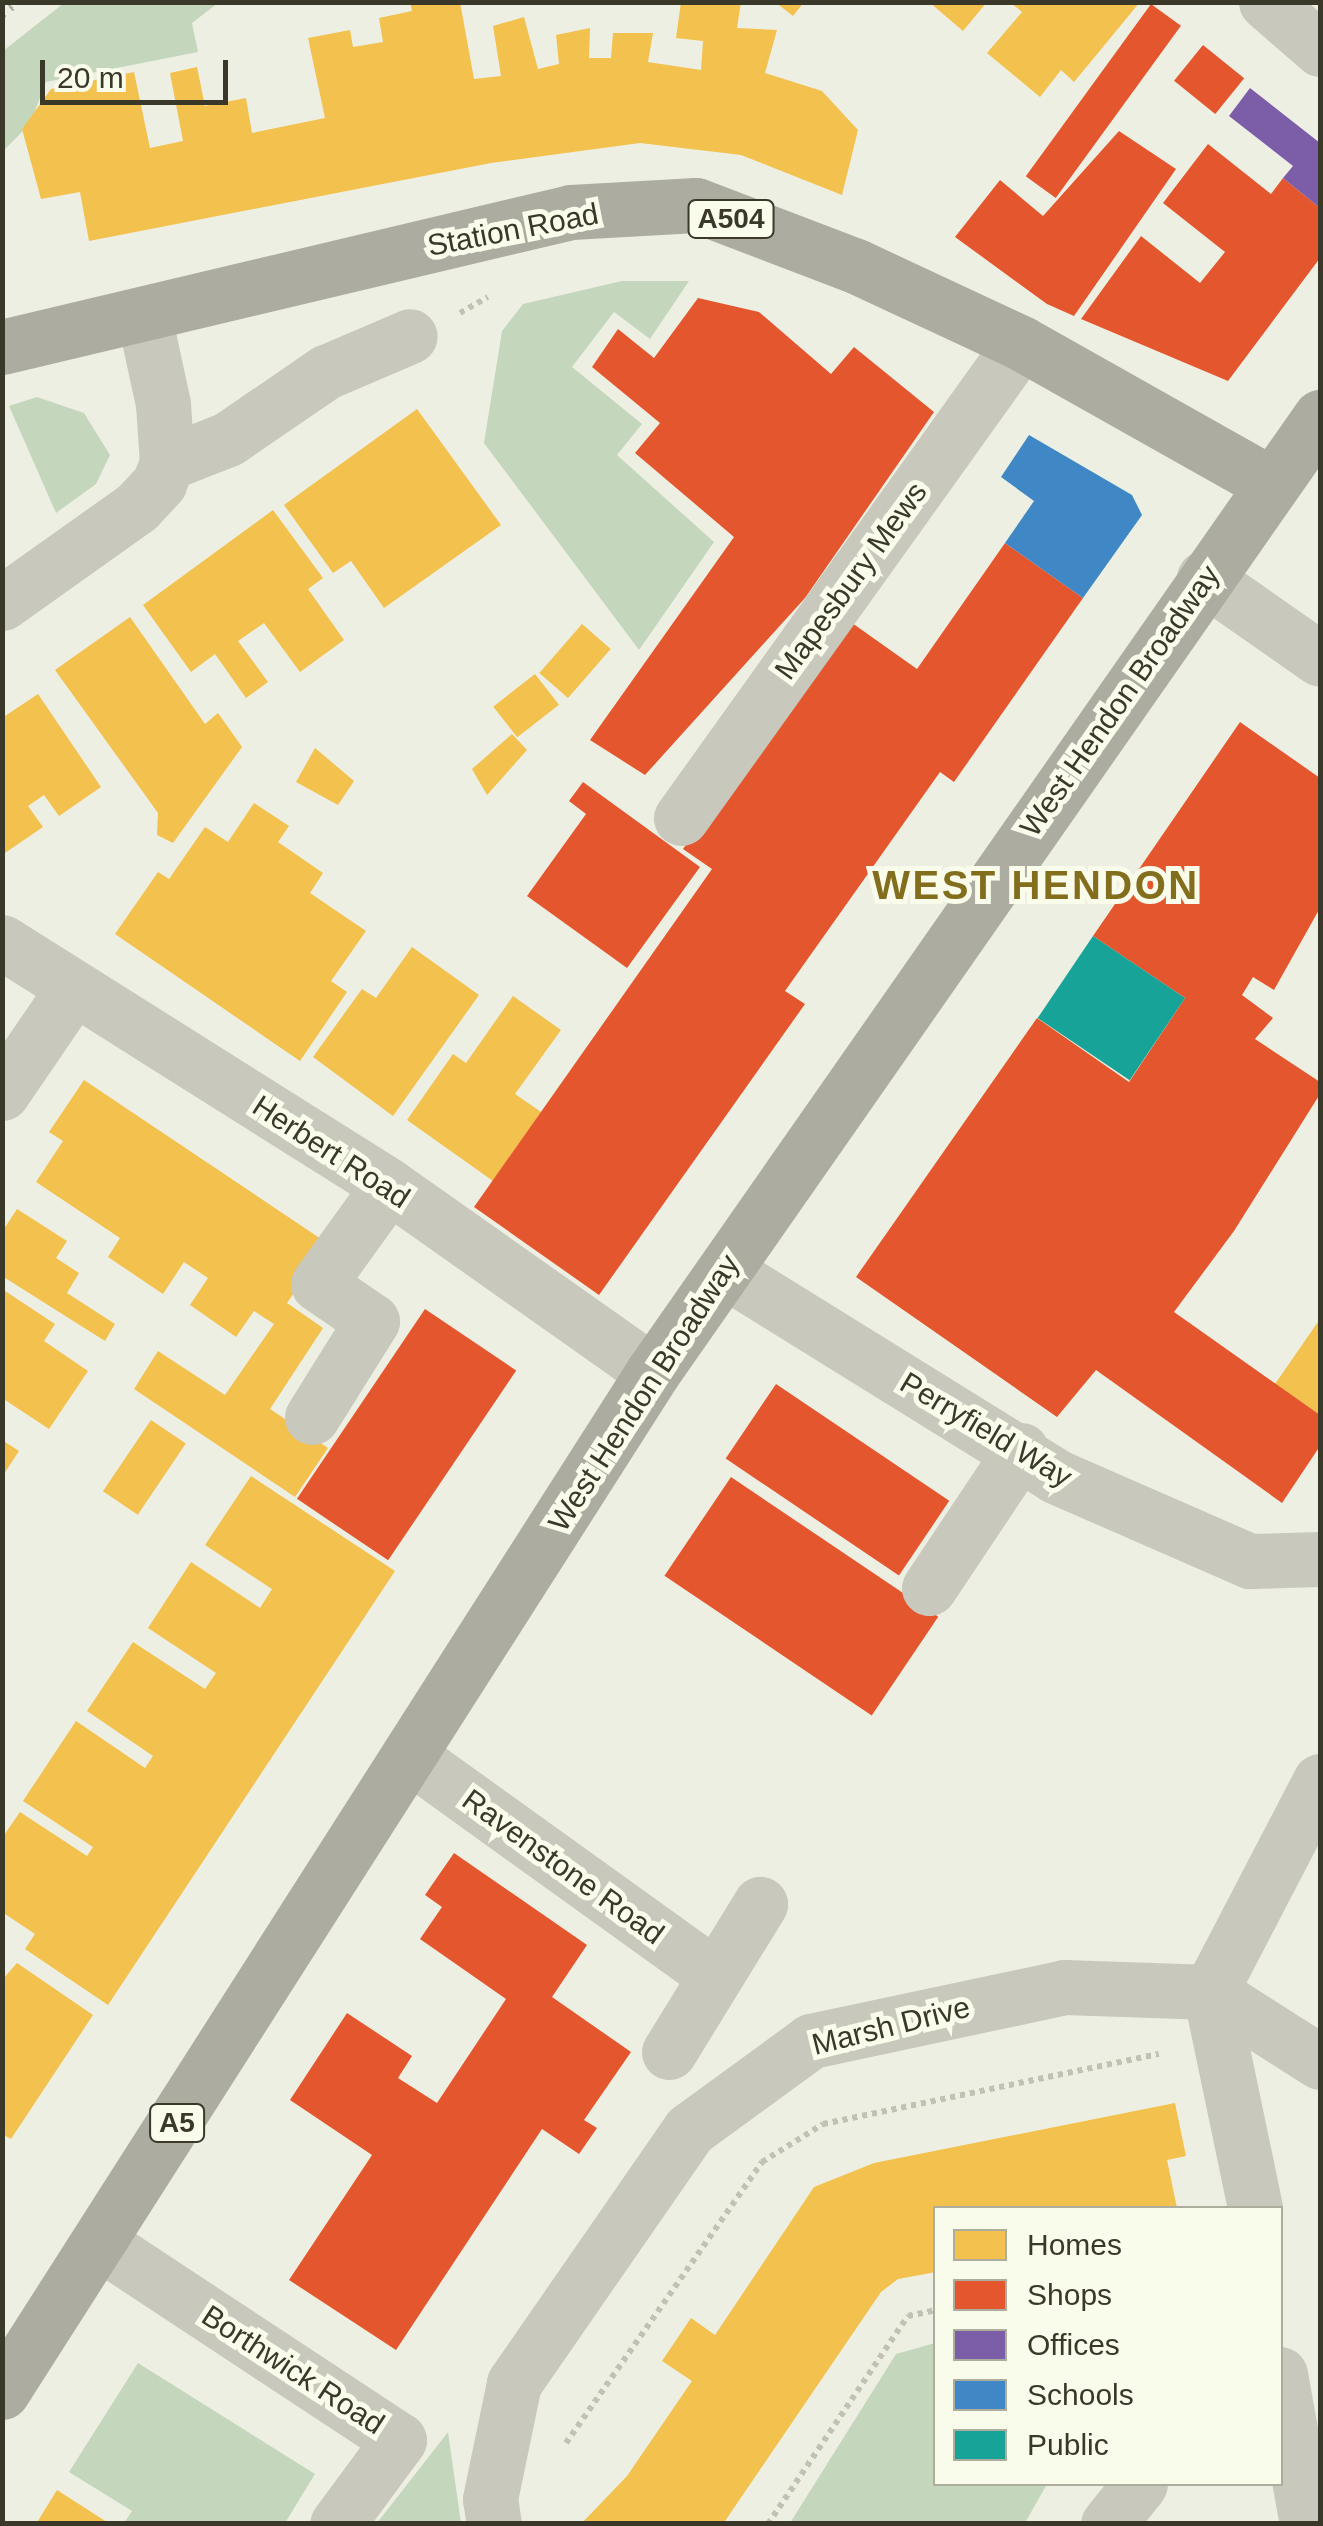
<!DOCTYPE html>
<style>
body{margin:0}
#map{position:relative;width:1323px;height:2526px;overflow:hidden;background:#eeefe3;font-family:Helvetica,sans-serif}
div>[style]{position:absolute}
.green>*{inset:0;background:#c4d7bc}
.homes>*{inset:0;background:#f2c14e;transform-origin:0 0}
.shops>*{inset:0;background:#e4572e;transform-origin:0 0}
.offices>*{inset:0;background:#7b5ea7}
.schools>*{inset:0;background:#3f88c5}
.public>*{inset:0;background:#17a398;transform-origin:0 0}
.path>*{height:6px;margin-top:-3px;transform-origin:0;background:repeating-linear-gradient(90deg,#c1c1b4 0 5px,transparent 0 10px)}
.minor>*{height:55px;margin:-27.5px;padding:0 27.5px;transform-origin:27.5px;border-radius:27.5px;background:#c8c8bc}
.major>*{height:55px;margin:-27.5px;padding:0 27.5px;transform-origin:27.5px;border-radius:27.5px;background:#adaca0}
.rail>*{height:8px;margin-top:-4px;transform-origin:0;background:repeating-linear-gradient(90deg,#b0b0a6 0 2.5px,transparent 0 10.5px)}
span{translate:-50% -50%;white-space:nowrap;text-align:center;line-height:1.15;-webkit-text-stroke:10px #f9fbeb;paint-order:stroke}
.shield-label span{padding:2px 8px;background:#f9fbeb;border:2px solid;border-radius:8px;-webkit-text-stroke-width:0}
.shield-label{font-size:28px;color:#3a3829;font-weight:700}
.street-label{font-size:30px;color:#3a3829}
.district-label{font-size:40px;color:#826e1c;font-weight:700;letter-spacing:2.5px}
.frame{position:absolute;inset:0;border:5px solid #3a3829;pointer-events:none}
.legend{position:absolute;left:933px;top:2206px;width:350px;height:280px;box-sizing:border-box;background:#f9fbeb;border:2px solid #adad9d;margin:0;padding:12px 18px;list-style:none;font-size:30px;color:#3a3829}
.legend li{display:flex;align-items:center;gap:20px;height:50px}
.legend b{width:50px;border:2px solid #adad9d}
.scale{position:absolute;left:40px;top:60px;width:188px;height:45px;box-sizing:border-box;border:5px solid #3a3829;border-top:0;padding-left:12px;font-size:30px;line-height:35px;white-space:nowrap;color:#3a3829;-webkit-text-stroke:8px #f9fbeb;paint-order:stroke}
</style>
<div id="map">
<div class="green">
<i style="clip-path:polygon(64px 3px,218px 3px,192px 23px,198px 52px,46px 82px,30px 124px,3px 151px,3px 51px)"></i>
<i style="clip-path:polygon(622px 281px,689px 281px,650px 339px,614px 312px,572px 367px,642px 424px,617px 455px,714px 542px,639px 650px,484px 443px,502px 331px,523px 304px)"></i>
<i style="clip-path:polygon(37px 397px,84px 413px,110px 455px,96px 484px,56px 513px,9px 406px)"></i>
<i style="clip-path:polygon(935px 2343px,936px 2484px,1047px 2484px,1025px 2523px,790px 2523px,896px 2354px)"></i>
<i style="clip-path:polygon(138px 2363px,315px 2474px,285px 2523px,124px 2523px,132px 2511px,69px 2472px)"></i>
<i style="clip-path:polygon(448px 2432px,461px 2523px,377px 2523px)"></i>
</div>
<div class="homes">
<i style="clip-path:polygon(410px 2px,460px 2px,474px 79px,501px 76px,493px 26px,524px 17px,538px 69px,559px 64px,556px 35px,590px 28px,589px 58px,611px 58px,613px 33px,653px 33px,648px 62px,701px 70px,703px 41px,676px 38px,681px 2px,741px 2px,737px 28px,777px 30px,765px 73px,822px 91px,858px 130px,842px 195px,741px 155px,640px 143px,491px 163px,89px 241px,80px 192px,41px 199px,22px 129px,51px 89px,134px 72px,150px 148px,183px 141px,170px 73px,197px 67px,205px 106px,246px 98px,252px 133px,325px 118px,308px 38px,350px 30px,353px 47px,383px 42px,379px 18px,412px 11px)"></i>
<i style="clip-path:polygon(775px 2px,804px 2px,793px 16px)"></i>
<i style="clip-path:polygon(929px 2px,987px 2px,963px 31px)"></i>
<i style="clip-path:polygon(1010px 2px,1140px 2px,1074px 82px,1061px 70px,1040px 97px,987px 53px,1022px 12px)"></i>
<i style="clip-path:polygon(417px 409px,501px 525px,384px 608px,351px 561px,333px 573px,284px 505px)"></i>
<i style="clip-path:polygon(273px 510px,323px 578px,308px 589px,344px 640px,300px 672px,264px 623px,238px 641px,268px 682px,246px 698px,215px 654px,191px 672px,143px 605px)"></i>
<i style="clip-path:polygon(130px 617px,205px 724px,218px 713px,242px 747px,173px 843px,157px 835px,158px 813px,55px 670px)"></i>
<i style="left:582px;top:624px;width:38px;height:65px;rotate:41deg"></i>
<i style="left:535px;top:674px;width:39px;height:53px;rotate:52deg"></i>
<i style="clip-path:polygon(38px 694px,101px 787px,59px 816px,44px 795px,28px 806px,43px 827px,2px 855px,2px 718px)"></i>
<i style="clip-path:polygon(512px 734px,527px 750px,487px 795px,472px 769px)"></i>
<i style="clip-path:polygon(315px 748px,354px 781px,338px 805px,296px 782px)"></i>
<i style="clip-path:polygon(254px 803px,289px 826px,278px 842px,323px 873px,310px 893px,366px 931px,331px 981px,347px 992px,300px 1061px,115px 934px,158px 872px,169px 879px,205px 827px,228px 842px)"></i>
<i style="clip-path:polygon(412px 947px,479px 995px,393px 1116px,313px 1057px,362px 989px,376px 998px)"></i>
<i style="clip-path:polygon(513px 996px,561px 1030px,515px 1094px,541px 1112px,493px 1181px,407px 1120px,453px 1054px,466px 1063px)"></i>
<i style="clip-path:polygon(84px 1080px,327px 1243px,287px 1303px,323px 1328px,270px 1409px,328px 1448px,295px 1497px,134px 1389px,158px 1351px,225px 1395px,274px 1324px,254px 1311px,236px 1337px,190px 1305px,208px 1278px,184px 1262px,163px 1294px,108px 1257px,120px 1238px,36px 1182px,63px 1141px,49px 1132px)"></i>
<i style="clip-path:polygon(17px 1209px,67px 1241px,56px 1258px,79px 1273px,67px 1293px,115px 1324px,105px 1341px,2px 1276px,2px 1232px)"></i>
<i style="clip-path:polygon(2px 1289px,55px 1324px,44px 1341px,88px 1371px,49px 1429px,2px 1398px)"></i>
<i style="clip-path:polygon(1320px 1319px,1320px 1415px,1275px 1384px)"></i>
<i style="left:151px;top:1420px;width:42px;height:86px;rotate:34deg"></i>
<i style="clip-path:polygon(2px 1440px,19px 1451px,2px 1477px)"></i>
<i style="clip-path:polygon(251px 1476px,395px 1571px,108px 2005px,25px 1949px,35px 1934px,2px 1912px,2px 1838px,20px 1812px,87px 1856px,93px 1847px,23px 1801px,76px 1721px,145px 1768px,153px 1756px,87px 1711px,133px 1642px,205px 1689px,216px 1673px,148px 1628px,191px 1562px,260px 1608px,272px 1589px,205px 1545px)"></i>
<i style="clip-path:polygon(17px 1963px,93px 2015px,11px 2139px,2px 2134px,2px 1980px)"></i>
<i style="clip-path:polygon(1175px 2103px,1186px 2156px,1167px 2160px,1177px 2208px,936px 2208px,936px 2272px,898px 2279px,881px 2292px,723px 2524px,581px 2524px,627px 2476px,692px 2381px,662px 2361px,691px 2318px,715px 2335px,814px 2187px,874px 2163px)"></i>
<i style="clip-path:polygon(57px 2490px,110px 2524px,36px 2524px)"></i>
</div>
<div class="shops">
<i style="left:1151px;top:4px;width:37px;height:213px;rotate:36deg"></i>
<i style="left:1203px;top:45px;width:53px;height:46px;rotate:39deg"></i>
<i style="clip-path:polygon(1119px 131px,1176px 169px,1074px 316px,1047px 304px,955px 237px,1000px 180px,1043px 216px)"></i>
<i style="clip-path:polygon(1208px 144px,1271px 194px,1283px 178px,1320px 208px,1320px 258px,1228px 381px,1081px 319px,1141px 236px,1200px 283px,1225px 252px,1163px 203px)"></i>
<i style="clip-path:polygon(698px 298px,759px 312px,831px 374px,854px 347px,934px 412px,805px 598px,645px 775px,590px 740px,734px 537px,635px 453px,660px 423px,592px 367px,618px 329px,654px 358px)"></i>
<i style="clip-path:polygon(1005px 543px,1083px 598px,954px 782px,940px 772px,785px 991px,805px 1004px,599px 1295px,474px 1207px,712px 869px,683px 849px,845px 618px,917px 669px)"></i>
<i style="clip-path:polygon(1240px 722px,1320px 778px,1320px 908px,1274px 990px,1253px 977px,1242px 995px,1273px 1018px,1255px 1039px,1320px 1082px,1320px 1094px,1234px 1231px,1174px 1312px,1320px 1415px,1320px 1446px,1282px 1503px,1096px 1370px,1057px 1417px,856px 1277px,1037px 1018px,1129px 1082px,1185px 998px,1093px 936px)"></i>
<i style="clip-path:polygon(583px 782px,700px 867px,627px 968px,527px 896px,586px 814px,569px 801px)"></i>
<i style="left:425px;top:1309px;width:110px;height:229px;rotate:34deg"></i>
<i style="left:776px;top:1384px;width:209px;height:90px;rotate:34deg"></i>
<i style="left:731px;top:1477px;width:250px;height:119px;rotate:34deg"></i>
<i style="clip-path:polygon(454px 1853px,587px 1945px,552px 1997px,631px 2052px,584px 2120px,597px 2128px,579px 2154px,542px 2129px,396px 2350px,289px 2280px,372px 2155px,290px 2100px,347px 2013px,412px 2056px,398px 2078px,437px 2103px,506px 1999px,420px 1939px,442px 1907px,425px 1895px)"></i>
</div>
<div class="offices">
<i style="clip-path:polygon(1250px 88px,1320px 143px,1320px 208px,1283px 178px,1293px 166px,1229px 116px)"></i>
</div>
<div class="schools">
<i style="clip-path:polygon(1029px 435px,1132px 495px,1142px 515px,1083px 598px,1005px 543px,1034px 501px,1001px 477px)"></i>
</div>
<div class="public">
<i style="left:1093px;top:936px;width:111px;height:99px;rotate:34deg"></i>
</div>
<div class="path">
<i style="left:460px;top:313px;width:32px;rotate:-30deg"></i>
<i style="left:566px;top:2443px;width:343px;rotate:-55.1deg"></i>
<i style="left:762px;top:2162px;width:72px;rotate:-31.9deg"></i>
<i style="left:823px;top:2124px;width:343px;rotate:-11.8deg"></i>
<i style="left:768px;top:2524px;width:251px;rotate:-56.1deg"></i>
<i style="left:908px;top:2316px;width:29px;rotate:-12deg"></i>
</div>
<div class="minor">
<i style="left:1266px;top:2px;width:72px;rotate:41deg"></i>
<i style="left:167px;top:463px;width:66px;rotate:-21.5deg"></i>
<i style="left:228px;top:439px;width:119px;rotate:-34.4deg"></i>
<i style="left:326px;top:372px;width:91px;rotate:-23.2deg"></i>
<i style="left:1204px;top:578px;width:141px;rotate:34.9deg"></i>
<i style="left:2px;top:603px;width:166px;rotate:-35.4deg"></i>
<i style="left:137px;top:507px;width:33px;rotate:-47deg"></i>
<i style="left:159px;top:483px;width:22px;rotate:-68deg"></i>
<i style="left:167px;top:463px;width:59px;rotate:-93.9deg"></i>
<i style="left:163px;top:404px;width:90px;rotate:-102.2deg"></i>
<i style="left:681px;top:818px;width:584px;rotate:-54.41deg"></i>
<i style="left:2px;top:942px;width:457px;rotate:32.2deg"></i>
<i style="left:389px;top:1186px;width:323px;rotate:35.2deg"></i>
<i style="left:2px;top:1093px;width:126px;rotate:-55.7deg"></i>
<i style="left:725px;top:1271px;width:388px;rotate:31.8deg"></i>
<i style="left:1055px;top:1476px;width:213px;rotate:23.6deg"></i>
<i style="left:1250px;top:1561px;width:70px;rotate:-1.6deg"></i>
<i style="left:312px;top:1417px;width:113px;rotate:-58deg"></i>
<i style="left:372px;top:1321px;width:65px;rotate:-145.6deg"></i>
<i style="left:318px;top:1284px;width:121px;rotate:-54.1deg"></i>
<i style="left:929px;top:1588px;width:166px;rotate:-56.3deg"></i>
<i style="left:411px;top:1757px;width:375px;rotate:35.7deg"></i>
<i style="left:1210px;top:1992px;width:221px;rotate:78.2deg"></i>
<i style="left:1210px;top:1992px;width:130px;rotate:32.5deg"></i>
<i style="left:669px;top:2052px;width:174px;rotate:-58.4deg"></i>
<i style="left:100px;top:2243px;width:358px;rotate:33.4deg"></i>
<i style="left:399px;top:2440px;width:104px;rotate:126.4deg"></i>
<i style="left:1280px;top:2374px;width:152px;rotate:79.8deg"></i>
<i style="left:494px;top:2524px;width:25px;rotate:-99deg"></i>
<i style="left:490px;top:2499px;width:118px;rotate:-78.3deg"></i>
<i style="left:514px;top:2383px;width:308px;rotate:-55.3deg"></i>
<i style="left:689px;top:2130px;width:151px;rotate:-36.1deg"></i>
<i style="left:811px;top:2041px;width:259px;rotate:-12deg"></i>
<i style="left:1064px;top:1987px;width:146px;rotate:2deg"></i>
<i style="left:1210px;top:1992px;width:238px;rotate:-62.5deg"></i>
<i style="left:1108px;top:2524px;width:51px;rotate:-51.3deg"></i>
</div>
<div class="major">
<i style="left:2px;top:347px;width:585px;rotate:-13.35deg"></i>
<i style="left:571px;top:212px;width:125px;rotate:-3.2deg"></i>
<i style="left:696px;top:205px;width:171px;rotate:20.9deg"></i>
<i style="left:856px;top:266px;width:182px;rotate:25deg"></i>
<i style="left:1021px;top:343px;width:287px;rotate:29.4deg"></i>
<i style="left:2px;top:2392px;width:1210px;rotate:-57.45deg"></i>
<i style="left:653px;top:1372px;width:1165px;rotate:-55.07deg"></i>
</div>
<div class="rail">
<i style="left:2px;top:15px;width:21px;rotate:-39deg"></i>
</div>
<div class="shield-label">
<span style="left:731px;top:219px">A504</span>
<span style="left:177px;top:2123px">A5</span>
</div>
<div class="street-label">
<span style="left:513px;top:230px;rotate:-11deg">Station Road</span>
<span style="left:851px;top:581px;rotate:-54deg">Mapesbury Mews</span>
<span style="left:1120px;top:701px;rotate:-55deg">West Hendon Broadway</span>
<span style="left:331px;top:1152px;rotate:33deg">Herbert Road</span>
<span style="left:644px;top:1393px;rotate:-57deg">West Hendon Broadway</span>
<span style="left:986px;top:1430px;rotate:31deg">Perryfield Way</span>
<span style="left:563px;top:1867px;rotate:36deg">Ravenstone Road</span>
<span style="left:891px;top:2026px;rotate:-14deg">Marsh Drive</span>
<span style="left:293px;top:2370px;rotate:33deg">Borthwick Road</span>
</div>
<div class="district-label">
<span style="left:1036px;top:885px">WEST HENDON</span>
</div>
<div class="frame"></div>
<ul class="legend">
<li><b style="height:28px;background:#f2c14e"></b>Homes</li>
<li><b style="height:28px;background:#e4572e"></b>Shops</li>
<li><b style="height:28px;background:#7b5ea7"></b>Offices</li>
<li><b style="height:28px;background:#3f88c5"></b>Schools</li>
<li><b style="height:28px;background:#17a398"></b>Public</li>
</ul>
<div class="scale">20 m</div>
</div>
